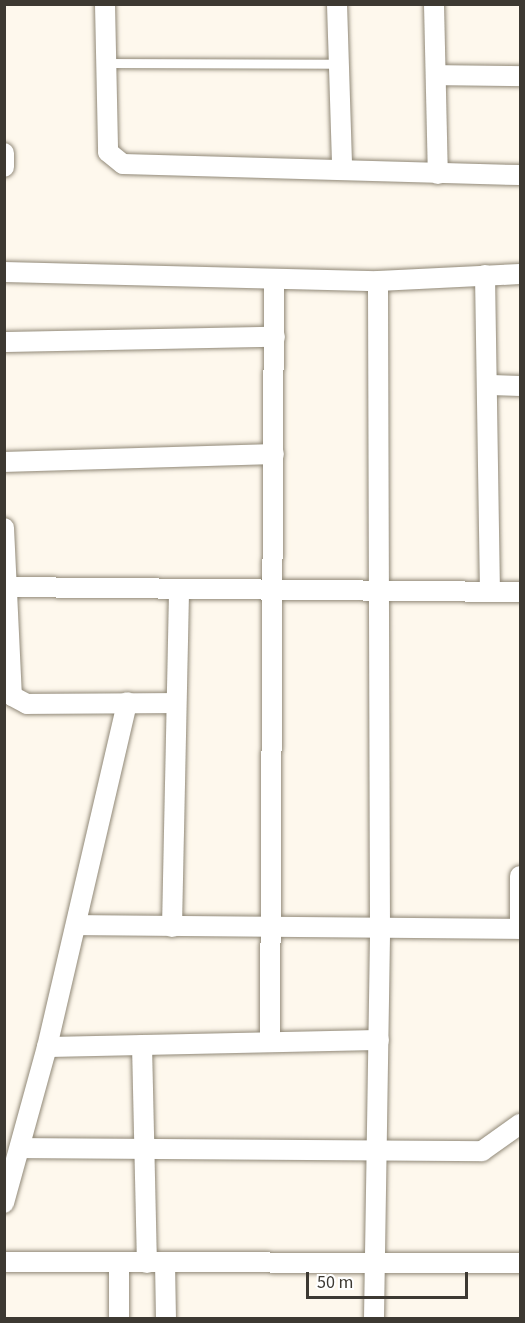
<!DOCTYPE html>
<style>
body{margin:0}
#map{position:relative;width:525px;height:1323px;overflow:hidden;background:#fef8ed;font-family:"Source Sans 3",sans-serif}
div>[style]{position:absolute}
.roads{filter:drop-shadow(0 0 2px #908877) drop-shadow(0 0 2px #908877)}
.service>*{height:9px;margin:-4.5px;padding:0 4.5px;transform-origin:4.5px;border-radius:4.5px;background:#fff}
.minor>*{height:20px;margin:-10px;padding:0 10px;transform-origin:10px;border-radius:10px;background:#fff}
span{translate:-50% -50%;white-space:nowrap;text-align:center;line-height:1.15;-webkit-text-stroke:6px #fff;paint-order:stroke}
.frame{position:absolute;inset:0;border:6px solid #3d3932;pointer-events:none}
.scale{position:absolute;left:306px;top:1272px;width:162px;height:27px;box-sizing:border-box;border:3px solid #3d3932;border-top:0;padding-left:8px;font-size:18px;line-height:21px;white-space:nowrap;color:#3d3932;-webkit-text-stroke:4px #fff;paint-order:stroke}
</style>
<div id="map">
<div class="roads">
<div class="service">
<i style="left:106px;top:63px;width:231px;rotate:0.2deg"></i>
</div>
<div class="minor">
<i style="left:105px;top:4px;width:148px;rotate:88.8deg"></i>
<i style="left:108px;top:152px;width:19px;rotate:39deg"></i>
<i style="left:123px;top:164px;width:397px;rotate:1.6deg"></i>
<i style="left:337px;top:4px;width:163px;rotate:88.2deg"></i>
<i style="left:434px;top:4px;width:170px;rotate:88.7deg"></i>
<i style="left:436px;top:75px;width:84px;rotate:0.7deg"></i>
<i style="left:4px;top:153px;width:14px;rotate:90deg"></i>
<i style="left:4px;top:272px;width:374px;rotate:1.4deg"></i>
<i style="left:378px;top:281px;width:142px;rotate:-2.8deg"></i>
<i style="left:485px;top:275px;width:317px;rotate:89.1deg"></i>
<i style="left:4px;top:342px;width:271px;rotate:-1.1deg"></i>
<i style="left:491px;top:385px;width:29px;rotate:2deg"></i>
<i style="left:4px;top:462px;width:270px;rotate:-1.7deg"></i>
<i style="left:4px;top:528px;width:168px;rotate:87.3deg"></i>
<i style="left:12px;top:696px;width:17px;rotate:28deg"></i>
<i style="left:27px;top:704px;width:148px;rotate:-0.4deg"></i>
<i style="left:4px;top:587px;width:516px;rotate:0.56deg"></i>
<i style="left:76px;top:925px;width:444px;rotate:0.5deg"></i>
<i style="left:172px;top:927px;width:335px;rotate:-88.8deg"></i>
<i style="left:520px;top:929px;width:53px;rotate:-90deg"></i>
<i style="left:270px;top:1042px;width:763px;rotate:-89.7deg"></i>
<i style="left:142px;top:1045px;width:218px;rotate:88.7deg"></i>
<i style="left:47px;top:1047px;width:332px;rotate:-1.2deg"></i>
<i style="left:20px;top:1148px;width:462px;rotate:0.4deg"></i>
<i style="left:482px;top:1151px;width:47px;rotate:-35.4deg"></i>
<i style="left:4px;top:1203px;width:162px;rotate:-74.6deg"></i>
<i style="left:47px;top:1047px;width:354px;rotate:-76.9deg"></i>
<i style="left:4px;top:1262px;width:516px;rotate:0.11deg"></i>
<i style="left:165px;top:1262px;width:56px;rotate:89deg"></i>
<i style="left:119px;top:1263px;width:55px;rotate:90deg"></i>
<i style="left:374px;top:1318px;width:390px;rotate:-89.1deg"></i>
<i style="left:380px;top:928px;width:647px;rotate:-90.18deg"></i>
</div>
</div>
<div class="frame"></div>
<div class="scale">50 m</div>
</div>
